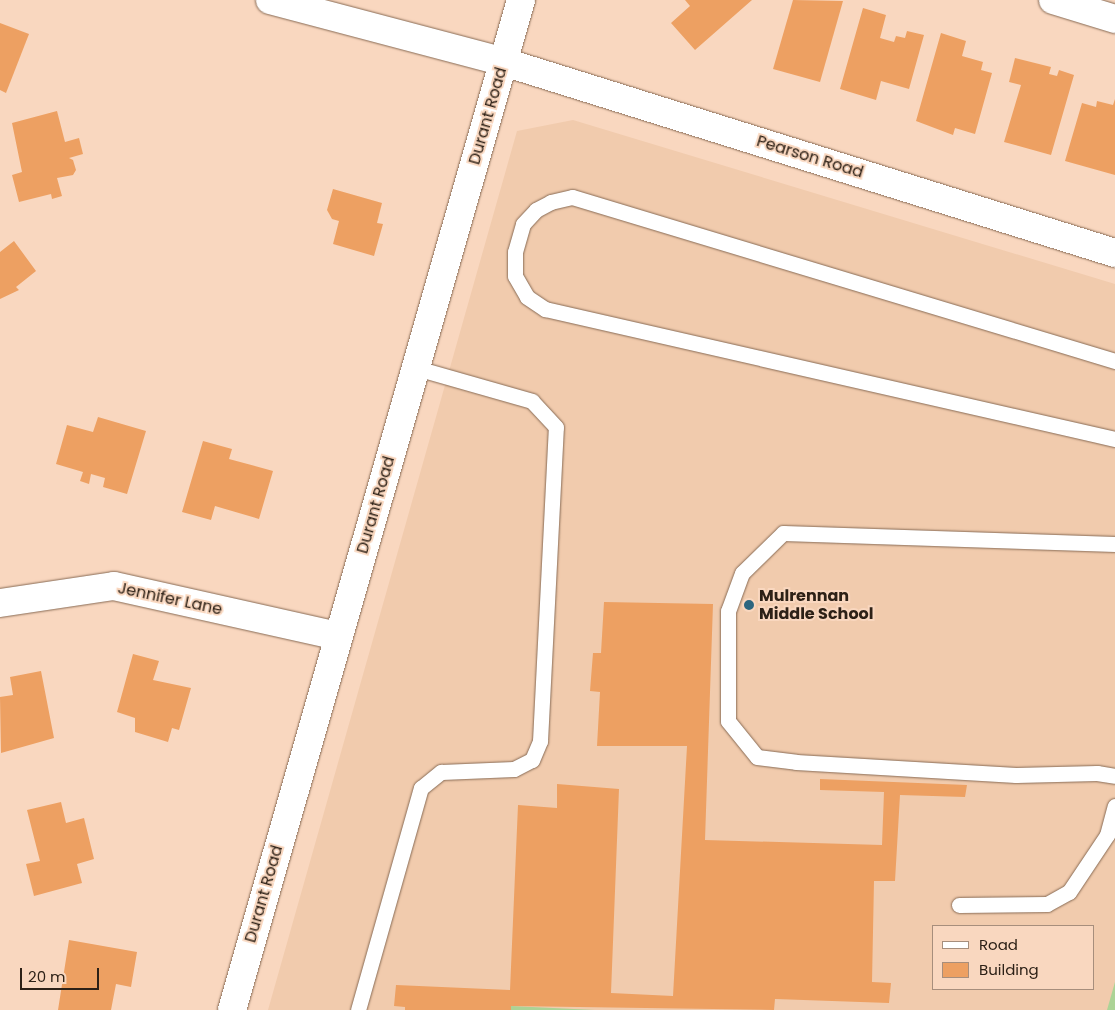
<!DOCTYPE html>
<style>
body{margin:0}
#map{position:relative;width:1115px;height:1010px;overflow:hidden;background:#f9d7bf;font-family:Poppins,sans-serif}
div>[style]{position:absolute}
.built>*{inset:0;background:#f1cbad}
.green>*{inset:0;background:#acd396}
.building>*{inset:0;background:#eda062}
.roads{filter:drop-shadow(0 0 1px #886b55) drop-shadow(0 0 1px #886b55)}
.lane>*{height:15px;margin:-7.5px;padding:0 7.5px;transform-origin:7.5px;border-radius:7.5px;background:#fff}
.street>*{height:28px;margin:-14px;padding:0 14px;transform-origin:14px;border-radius:14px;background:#fff}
.secondary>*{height:28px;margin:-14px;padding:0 14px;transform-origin:14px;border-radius:14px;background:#fff}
.dots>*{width:14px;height:14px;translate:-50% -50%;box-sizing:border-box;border:2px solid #f9d7bf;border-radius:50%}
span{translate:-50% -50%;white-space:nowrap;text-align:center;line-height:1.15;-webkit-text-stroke:4px #f9d7bf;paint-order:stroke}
.street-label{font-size:16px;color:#2d2117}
.poi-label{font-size:16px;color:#2d2117;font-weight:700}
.left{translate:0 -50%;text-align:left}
.legend{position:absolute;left:932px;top:925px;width:162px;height:65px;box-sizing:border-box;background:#f9d7bf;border:1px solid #a78e7c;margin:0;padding:6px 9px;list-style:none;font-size:15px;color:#2d2117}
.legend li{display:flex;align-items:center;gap:10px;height:25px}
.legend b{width:25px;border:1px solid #a78e7c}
.scale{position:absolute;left:20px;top:968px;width:79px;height:22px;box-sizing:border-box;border:2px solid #2d2117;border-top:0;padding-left:6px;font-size:15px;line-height:18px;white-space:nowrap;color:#2d2117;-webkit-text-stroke:4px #f9d7bf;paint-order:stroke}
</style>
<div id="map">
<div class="built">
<i style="clip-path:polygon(evenodd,573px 120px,1115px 284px,1115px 1010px,268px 1010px,517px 131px,573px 120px,934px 926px,1094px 926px,1094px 989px,934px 989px,934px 926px)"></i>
</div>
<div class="green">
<i style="clip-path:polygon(1115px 982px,1115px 1010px,1107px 1010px)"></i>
<i style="clip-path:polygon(511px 1006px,595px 1010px,511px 1010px)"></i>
</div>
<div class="building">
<i style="clip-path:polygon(685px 0,752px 0,695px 50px,671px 23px,690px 6px)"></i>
<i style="clip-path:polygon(793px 0,843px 1px,820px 82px,773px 69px)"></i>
<i style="clip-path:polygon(863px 8px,886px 15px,880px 38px,894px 42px,896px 36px,905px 38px,907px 31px,924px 35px,909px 89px,881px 81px,876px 100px,840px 89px)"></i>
<i style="clip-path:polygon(0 23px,29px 34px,6px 93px,0 90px)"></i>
<i style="clip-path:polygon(941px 33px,966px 41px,962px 56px,983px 62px,981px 70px,992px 73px,975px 134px,955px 128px,953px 135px,916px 121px)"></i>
<i style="clip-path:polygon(1015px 58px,1051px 67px,1049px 74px,1057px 76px,1059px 70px,1074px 75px,1051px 155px,1004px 142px,1021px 85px,1009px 82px)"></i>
<i style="clip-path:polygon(1115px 99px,1115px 175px,1065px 161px,1082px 103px,1096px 107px,1097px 101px,1113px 105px)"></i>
<i style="clip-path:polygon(57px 111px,65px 142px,79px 138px,83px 154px,69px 158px,73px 160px,76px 170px,73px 175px,57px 178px,62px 196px,52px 199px,51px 194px,19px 202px,12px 175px,22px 172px,12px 123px)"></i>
<i style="clip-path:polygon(333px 189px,382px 203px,377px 223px,383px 224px,374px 256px,333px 244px,339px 221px,332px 219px,327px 210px)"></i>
<i style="clip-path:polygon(14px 241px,36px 271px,16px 287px,19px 290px,0 299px,0 252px)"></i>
<i style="clip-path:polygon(98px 417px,146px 431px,127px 494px,103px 487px,105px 478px,91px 474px,89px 484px,80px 481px,83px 472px,56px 464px,67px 425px,93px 432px)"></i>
<i style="clip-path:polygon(203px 441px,232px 449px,229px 459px,273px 471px,259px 519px,215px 506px,211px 520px,182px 512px)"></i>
<i style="clip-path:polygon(604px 602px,713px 604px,705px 840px,882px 845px,884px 792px,820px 790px,820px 779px,967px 785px,965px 797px,900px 795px,895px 881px,874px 881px,872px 982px,891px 983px,889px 1003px,775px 999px,774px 1010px,511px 1006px,511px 1010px,405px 1010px,405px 1007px,394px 1006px,396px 985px,510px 990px,518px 805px,557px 808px,557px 784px,619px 789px,611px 993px,673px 996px,687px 746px,597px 746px,600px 692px,590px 691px,593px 653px,601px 653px)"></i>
<i style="clip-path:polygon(133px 654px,159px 661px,153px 680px,191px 688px,179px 730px,172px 728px,168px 742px,135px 732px,135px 718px,117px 712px)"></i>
<i style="clip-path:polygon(41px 671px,54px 738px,1px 753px,0 697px,13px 695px,10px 677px)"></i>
<i style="clip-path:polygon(61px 802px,66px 823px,84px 818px,94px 859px,77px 864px,82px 883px,34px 896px,26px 864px,40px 861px,27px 810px)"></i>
<i style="clip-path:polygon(69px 940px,137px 952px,131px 987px,116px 984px,111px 1010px,58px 1010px)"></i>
</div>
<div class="roads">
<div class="lane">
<i style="left:1115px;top:361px;width:567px;rotate:-163.19deg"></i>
<i style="left:572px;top:197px;width:22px;rotate:167deg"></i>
<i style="left:551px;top:202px;width:17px;rotate:152deg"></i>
<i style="left:536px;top:210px;width:19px;rotate:133deg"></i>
<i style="left:523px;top:224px;width:29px;rotate:106deg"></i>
<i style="left:515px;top:252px;width:24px;rotate:90deg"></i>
<i style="left:515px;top:276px;width:24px;rotate:60deg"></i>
<i style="left:527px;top:297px;width:22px;rotate:34deg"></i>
<i style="left:545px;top:309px;width:585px;rotate:12.85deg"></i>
<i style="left:1115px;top:544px;width:332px;rotate:-178.1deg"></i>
<i style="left:783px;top:533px;width:57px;rotate:135.7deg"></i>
<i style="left:742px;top:573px;width:40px;rotate:110.2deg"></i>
<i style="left:728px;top:611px;width:110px;rotate:90deg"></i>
<i style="left:728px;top:721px;width:46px;rotate:51.1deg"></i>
<i style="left:757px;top:757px;width:39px;rotate:7deg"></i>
<i style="left:796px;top:762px;width:220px;rotate:3.4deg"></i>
<i style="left:1016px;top:775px;width:81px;rotate:-1.4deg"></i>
<i style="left:1097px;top:773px;width:18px;rotate:9deg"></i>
<i style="left:959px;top:905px;width:88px;rotate:-0.7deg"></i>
<i style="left:1047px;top:904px;width:25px;rotate:-29deg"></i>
<i style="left:1069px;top:892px;width:69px;rotate:-56.3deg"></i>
<i style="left:1107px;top:835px;width:30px;rotate:-75deg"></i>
<i style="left:358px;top:1010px;width:231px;rotate:-74.2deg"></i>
<i style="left:421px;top:788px;width:26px;rotate:-39deg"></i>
<i style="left:441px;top:772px;width:73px;rotate:-2.4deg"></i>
<i style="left:514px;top:769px;width:20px;rotate:-27deg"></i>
<i style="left:532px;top:760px;width:21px;rotate:-67deg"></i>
<i style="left:540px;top:741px;width:314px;rotate:-87.1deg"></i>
<i style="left:556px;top:427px;width:35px;rotate:-133deg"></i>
<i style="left:532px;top:401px;width:121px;rotate:-164.1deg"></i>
</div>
<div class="street">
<i style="left:1053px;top:0;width:65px;rotate:17deg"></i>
<i style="left:0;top:603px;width:115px;rotate:-8.5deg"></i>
<i style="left:114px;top:586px;width:230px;rotate:12.6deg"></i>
</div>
<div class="secondary">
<i style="left:270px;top:0;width:242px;rotate:14.8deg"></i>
<i style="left:504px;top:62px;width:640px;rotate:17.36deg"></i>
<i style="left:232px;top:1010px;width:1051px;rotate:-74.03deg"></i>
</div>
</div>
<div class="dots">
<i style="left:749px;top:605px;background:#2c667f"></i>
</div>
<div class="street-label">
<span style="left:488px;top:116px;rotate:-74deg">Durant Road</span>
<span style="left:810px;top:157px;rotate:17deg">Pearson Road</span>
<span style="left:376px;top:505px;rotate:-74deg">Durant Road</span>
<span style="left:170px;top:599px;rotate:12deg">Jennifer Lane</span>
<span style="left:264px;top:894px;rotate:-74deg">Durant Road</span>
</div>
<div class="poi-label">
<span class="left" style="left:759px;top:605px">Mulrennan<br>Middle School</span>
</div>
<ul class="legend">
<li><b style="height:6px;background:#fff"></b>Road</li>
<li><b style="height:14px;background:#eda062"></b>Building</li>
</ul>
<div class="scale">20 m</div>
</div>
